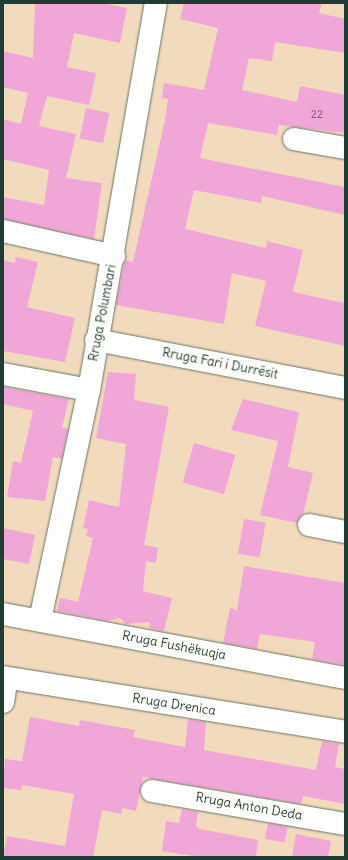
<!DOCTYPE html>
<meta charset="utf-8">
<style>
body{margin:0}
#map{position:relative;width:348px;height:860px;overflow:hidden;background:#f2dbbc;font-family:Delius,sans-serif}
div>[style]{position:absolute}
.building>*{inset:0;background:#f1a6d8;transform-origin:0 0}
.roads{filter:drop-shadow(0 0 1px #697464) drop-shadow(0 0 1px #697464)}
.minor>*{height:22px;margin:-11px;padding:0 11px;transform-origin:11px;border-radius:11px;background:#fff}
span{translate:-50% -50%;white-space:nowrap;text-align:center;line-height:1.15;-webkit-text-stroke:3px #fdfcf7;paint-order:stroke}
.number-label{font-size:11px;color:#54575d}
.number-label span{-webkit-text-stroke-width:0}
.street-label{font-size:13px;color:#1f3d34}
.frame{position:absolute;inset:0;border:4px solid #1f3d34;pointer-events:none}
</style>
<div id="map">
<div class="building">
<i style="clip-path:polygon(35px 3px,101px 3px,127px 8px,120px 43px,74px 33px,67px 67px,96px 73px,89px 105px,47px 96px,39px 126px,76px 134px,66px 178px,102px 183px,94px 239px,3px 219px,3px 197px,44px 205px,49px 170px,3px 159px,3px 119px,21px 124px,28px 93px,3px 87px,3px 51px,33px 58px)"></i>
<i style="clip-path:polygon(184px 3px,322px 3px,319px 13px,345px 19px,345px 53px,275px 42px,272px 61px,249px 58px,242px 90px,297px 102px,300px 86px,345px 95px,345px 133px,279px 125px,277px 135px,208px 123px,200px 158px,345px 187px,345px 215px,262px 196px,261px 203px,194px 190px,185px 229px,266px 248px,267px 241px,303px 250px,293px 292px,344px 303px,345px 346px,255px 326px,266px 281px,232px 273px,224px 324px,116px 305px,124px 264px,125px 260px,133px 262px,165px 120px,168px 99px,162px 98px,164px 83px,204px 90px,218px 28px,180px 19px)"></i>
<i style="left:86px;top:108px;width:24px;height:31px;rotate:12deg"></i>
<i style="clip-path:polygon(16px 257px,38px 262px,27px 307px,75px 318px,65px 362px,3px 351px,3px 260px,15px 263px)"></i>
<i style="clip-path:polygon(108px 372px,136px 374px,134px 400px,169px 407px,144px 545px,158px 548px,156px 563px,146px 561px,143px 591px,172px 598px,164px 631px,149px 628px,150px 622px,126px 624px,120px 618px,107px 621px,57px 611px,60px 598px,78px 602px,93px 538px,86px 536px,88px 529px,83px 528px,89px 500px,119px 507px,126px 444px,96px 438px)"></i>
<i style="clip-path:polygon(4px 387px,69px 399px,62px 428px,68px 429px,62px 459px,53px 457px,45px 501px,7px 497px,13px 461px,21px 463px,33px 411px,3px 404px)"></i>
<i style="clip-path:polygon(243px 399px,299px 412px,288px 467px,313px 473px,303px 515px,297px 523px,260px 515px,278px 441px,231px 430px)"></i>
<i style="left:194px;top:443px;width:43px;height:41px;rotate:16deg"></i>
<i style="left:244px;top:519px;width:22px;height:35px;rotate:10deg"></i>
<i style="clip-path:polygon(3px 528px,35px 535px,29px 564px,3px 559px)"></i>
<i style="clip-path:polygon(244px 566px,345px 583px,345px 665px,312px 659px,315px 642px,260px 634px,257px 649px,223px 643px,230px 608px,237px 610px)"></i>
<i style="clip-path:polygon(30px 717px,79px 726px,80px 720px,135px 730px,133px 737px,185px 747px,188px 719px,206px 722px,204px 750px,316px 770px,322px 741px,339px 744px,335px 767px,345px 769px,345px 804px,303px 796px,301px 804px,143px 777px,136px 811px,122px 808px,121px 814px,102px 810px,93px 857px,3px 857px,7px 836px,65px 846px,74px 794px,22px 785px,21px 790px,3px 788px,5px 759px,22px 761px)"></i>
<i style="clip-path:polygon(182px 809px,198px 812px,196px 826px,200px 829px,258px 840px,256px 857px,200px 857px,162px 851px,166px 821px,179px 823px)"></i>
<i style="left:268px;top:823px;width:20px;height:16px;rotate:11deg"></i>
<i style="clip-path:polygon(296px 834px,331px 841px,328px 857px,292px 857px)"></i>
</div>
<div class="roads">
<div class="minor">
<i style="left:294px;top:139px;width:52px;rotate:10deg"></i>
<i style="left:3px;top:231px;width:114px;rotate:12.7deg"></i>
<i style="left:96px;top:340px;width:254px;rotate:10.9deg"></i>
<i style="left:3px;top:374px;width:87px;rotate:10.5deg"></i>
<i style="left:309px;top:525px;width:37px;rotate:11deg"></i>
<i style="left:3px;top:614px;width:348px;rotate:10.6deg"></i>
<i style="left:40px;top:620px;width:235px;rotate:-78deg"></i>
<i style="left:89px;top:390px;width:393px;rotate:-80.2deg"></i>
<i style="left:3px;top:677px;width:346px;rotate:9.1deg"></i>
<i style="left:3px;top:702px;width:24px;rotate:-81deg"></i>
<i style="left:152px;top:791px;width:196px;rotate:9.7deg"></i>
</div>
</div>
<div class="number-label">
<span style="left:317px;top:114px">22</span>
</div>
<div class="street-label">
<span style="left:103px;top:313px;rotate:-79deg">Rruga Polumbari</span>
<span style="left:220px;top:364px;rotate:11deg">Rruga Fari i Durrësit</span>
<span style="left:174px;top:646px;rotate:11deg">Rruga Fushëkuqja</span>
<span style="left:174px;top:705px;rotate:9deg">Rruga Drenica</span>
<span style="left:249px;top:807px;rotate:10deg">Rruga Anton Deda</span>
</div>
<div class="frame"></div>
</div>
